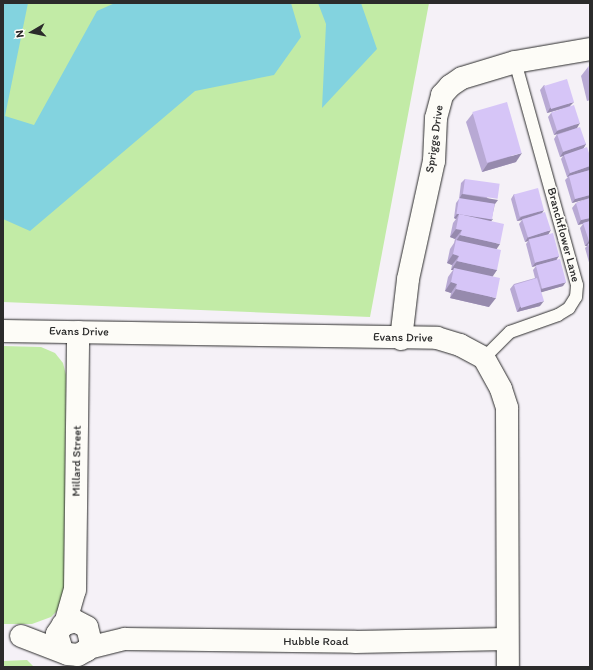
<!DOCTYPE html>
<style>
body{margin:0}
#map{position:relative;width:593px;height:670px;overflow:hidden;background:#f5f1f7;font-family:Itim,sans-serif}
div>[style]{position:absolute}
.green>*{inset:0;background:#c2eba6}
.water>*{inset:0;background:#83d3df}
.roads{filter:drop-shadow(0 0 1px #2b2b2b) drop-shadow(0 0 1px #2b2b2b)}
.lane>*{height:12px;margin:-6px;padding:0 6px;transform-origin:6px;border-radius:6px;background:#fdfcf7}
.street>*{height:22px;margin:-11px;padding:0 11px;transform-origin:11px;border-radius:11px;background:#fdfcf7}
.wall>*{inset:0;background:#b8a9d4}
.shaded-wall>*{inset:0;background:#968aad}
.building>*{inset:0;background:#d6c5f7;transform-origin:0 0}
span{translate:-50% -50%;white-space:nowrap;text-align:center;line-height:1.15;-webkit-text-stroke:3.5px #fdfcf7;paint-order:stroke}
.street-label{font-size:12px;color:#2b2b2b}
.frame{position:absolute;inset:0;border:4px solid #2b2b2b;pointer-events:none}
.north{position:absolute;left:12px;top:12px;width:40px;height:40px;-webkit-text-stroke:3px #fdfcf7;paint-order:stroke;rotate:261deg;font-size:11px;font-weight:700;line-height:16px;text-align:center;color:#2b2b2b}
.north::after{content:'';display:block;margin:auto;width:14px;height:18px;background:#2b2b2b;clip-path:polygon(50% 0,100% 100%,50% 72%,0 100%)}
</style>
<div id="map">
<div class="green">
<i style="clip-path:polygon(3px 3px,429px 3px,370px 317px,3px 302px)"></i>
<i style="clip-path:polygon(3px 346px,41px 347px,55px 353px,63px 363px,66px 375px,64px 597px,59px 609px,51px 617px,32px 624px,3px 624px)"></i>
<i style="clip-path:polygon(27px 660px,34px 667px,3px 667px,3px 661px)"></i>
</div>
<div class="water">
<i style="clip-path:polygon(3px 3px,28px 3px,5px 116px,34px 125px,97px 11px,115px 3px,291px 3px,301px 37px,274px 75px,195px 91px,30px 231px,3px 219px)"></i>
<i style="clip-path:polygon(318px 3px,361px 3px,377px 49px,322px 108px,326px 24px)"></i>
</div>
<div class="roads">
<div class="lane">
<i style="left:484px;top:358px;width:37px;rotate:-45deg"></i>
<i style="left:510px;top:332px;width:51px;rotate:-19.5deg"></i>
<i style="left:558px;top:315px;width:13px;rotate:-32deg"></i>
<i style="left:569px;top:308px;width:13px;rotate:-58deg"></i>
<i style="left:576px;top:297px;width:12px;rotate:-85deg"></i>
<i style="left:577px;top:285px;width:231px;rotate:-105.5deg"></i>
</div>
<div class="street">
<i style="left:3px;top:331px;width:434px;rotate:0.9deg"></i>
<i style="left:437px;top:338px;width:24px;rotate:17deg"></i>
<i style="left:460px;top:345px;width:27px;rotate:28deg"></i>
<i style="left:484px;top:358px;width:35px;rotate:61deg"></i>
<i style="left:501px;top:389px;width:20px;rotate:72deg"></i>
<i style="left:507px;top:408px;width:259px;rotate:89.8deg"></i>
<i style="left:401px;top:339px;width:60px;rotate:-83.3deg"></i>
<i style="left:408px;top:279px;width:121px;rotate:-77.6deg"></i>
<i style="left:434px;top:161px;width:43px;rotate:-87.3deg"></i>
<i style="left:436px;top:118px;width:24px;rotate:-75deg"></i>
<i style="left:442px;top:95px;width:12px;rotate:-48deg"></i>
<i style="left:450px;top:86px;width:14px;rotate:-34deg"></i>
<i style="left:462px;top:78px;width:55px;rotate:-16.8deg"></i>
<i style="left:515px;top:62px;width:76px;rotate:-9.8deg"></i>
<i style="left:65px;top:624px;width:35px;rotate:-74deg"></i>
<i style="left:75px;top:590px;width:258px;rotate:-89.3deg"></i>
<i style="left:21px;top:636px;width:50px;rotate:21deg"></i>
<i style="left:68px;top:654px;width:10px;rotate:6deg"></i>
<i style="left:78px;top:655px;width:10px;rotate:-29deg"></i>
<i style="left:87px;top:650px;width:8px;rotate:-60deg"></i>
<i style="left:91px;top:643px;width:16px;rotate:-104deg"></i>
<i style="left:87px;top:627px;width:13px;rotate:-153deg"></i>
<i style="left:75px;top:621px;width:13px;rotate:162deg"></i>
<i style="left:63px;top:625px;width:11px;rotate:124deg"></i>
<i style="left:57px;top:634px;width:17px;rotate:73deg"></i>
<i style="left:88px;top:648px;width:38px;rotate:-14deg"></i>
<i style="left:125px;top:639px;width:230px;rotate:0.7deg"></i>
<i style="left:355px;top:642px;width:152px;rotate:-1.1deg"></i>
</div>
</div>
<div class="wall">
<i style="clip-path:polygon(590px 66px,590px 100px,587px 101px,581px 76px,588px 67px)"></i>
<i style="clip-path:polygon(544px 85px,570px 106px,577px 128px,586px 144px,583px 149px,590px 156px,590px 169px,589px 170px,590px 170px,590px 266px,585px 248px,587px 246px,585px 246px,580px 228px,583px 224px,578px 225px,572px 208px,576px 203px,586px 199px,572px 203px,565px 180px,568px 177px,567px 177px,561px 159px,563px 156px,560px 157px,554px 139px,557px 134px,554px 135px,548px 117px,551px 113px,570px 107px,547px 113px,540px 90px)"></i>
<i style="clip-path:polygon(473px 113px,516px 162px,482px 172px,466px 122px)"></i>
<i style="clip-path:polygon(465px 179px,495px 204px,491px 221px,496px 249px,497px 270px,492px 276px,489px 307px,450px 298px,451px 293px,445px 291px,448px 277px,453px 270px,451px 270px,452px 265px,447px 263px,450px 249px,454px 243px,455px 239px,450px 237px,453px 223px,456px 219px,454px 218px,456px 203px,459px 199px,461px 183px)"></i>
<i style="clip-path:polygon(514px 194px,542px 213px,548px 234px,559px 256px,557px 259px,563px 286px,541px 292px,540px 306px,517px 312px,510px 289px,514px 284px,535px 278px,533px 270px,536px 266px,532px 267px,526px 244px,528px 241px,525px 242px,519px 224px,522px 220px,517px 221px,511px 199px)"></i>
</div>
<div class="shaded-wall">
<i style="clip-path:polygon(574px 102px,570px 106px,547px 113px,550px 108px)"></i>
<i style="clip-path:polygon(580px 123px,577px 128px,554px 135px,557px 131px)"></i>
<i style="clip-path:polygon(586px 144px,583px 149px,560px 157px,563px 152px)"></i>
<i style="clip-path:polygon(522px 153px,516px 162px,482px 172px,488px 163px)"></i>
<i style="clip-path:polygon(590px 166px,590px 170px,569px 176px,567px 177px,570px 173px)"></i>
<i style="clip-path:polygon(462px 194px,498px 200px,495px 204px,459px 199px)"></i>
<i style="clip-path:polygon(590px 195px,590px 198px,572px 203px,575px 199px)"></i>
<i style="clip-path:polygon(544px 210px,541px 215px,522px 219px,522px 220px,517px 221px,521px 217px)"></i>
<i style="clip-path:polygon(457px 214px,493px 219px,489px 224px,459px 214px,456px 219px,454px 218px)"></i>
<i style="clip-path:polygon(590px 218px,590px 221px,578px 225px,581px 220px)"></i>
<i style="clip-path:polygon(456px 229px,462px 230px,455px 239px,450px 237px)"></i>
<i style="clip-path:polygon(551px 230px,548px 235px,529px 239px,528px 241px,525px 242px,528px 237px)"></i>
<i style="clip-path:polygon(460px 235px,500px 244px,494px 253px,456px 241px)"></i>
<i style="clip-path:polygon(589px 241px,590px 241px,590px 244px,588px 244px,587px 246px,585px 246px)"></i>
<i style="clip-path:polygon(453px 254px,459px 256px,452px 265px,447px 263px)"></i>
<i style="clip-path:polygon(559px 256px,556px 260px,532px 267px,536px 262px)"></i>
<i style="clip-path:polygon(457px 261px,497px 270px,491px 279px,454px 268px,453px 270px,451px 270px)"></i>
<i style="clip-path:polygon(451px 282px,457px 284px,451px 293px,445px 291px)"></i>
<i style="clip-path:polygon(566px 282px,563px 286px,539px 293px,542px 288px)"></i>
<i style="clip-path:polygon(456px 289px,496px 298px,489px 307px,450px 298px)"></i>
<i style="clip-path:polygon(544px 301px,540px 306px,517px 312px,520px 307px)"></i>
</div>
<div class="building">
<i style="clip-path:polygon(590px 66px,590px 77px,588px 67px)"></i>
<i style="left:567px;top:79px;width:24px;height:24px;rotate:73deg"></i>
<i style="left:507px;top:102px;width:53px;height:36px;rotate:74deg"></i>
<i style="left:574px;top:105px;width:19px;height:24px;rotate:72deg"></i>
<i style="left:580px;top:127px;width:18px;height:24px;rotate:71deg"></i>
<i style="clip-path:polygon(587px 147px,590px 156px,590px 166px,570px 173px,564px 155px)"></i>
<i style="clip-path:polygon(590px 170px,590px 195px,575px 199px,569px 176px)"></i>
<i style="left:465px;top:179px;width:35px;height:15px;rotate:8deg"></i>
<i style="left:538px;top:188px;width:23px;height:25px;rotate:75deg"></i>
<i style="left:459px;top:198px;width:36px;height:16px;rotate:9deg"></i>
<i style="clip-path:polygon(590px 198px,590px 218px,581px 220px,576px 203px)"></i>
<i style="left:545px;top:212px;width:19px;height:24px;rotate:72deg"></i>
<i style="clip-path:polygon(459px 214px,504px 224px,500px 244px,460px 235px,462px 230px,456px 229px)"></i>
<i style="clip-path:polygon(590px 221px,590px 241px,589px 241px,583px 223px)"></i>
<i style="left:553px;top:233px;width:24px;height:25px;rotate:75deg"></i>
<i style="clip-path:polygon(456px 240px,501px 250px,497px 270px,457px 261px,459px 256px,453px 254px)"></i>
<i style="clip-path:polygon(590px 243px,590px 250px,588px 244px)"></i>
<i style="left:560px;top:259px;width:24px;height:25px;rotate:75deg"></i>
<i style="clip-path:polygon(454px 268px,500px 278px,496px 298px,456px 289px,457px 284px,451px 282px)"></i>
<i style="left:537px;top:278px;width:24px;height:24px;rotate:73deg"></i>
</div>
<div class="street-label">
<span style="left:435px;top:139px;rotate:-82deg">Spriggs Drive</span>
<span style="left:563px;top:235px;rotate:75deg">Branchflower Lane</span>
<span style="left:79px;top:332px;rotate:1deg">Evans Drive</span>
<span style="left:403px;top:338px;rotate:1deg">Evans Drive</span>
<span style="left:77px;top:461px;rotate:-89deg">Millard Street</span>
<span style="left:316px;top:642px">Hubble Road</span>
</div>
<div class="frame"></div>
<div class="north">N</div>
</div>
